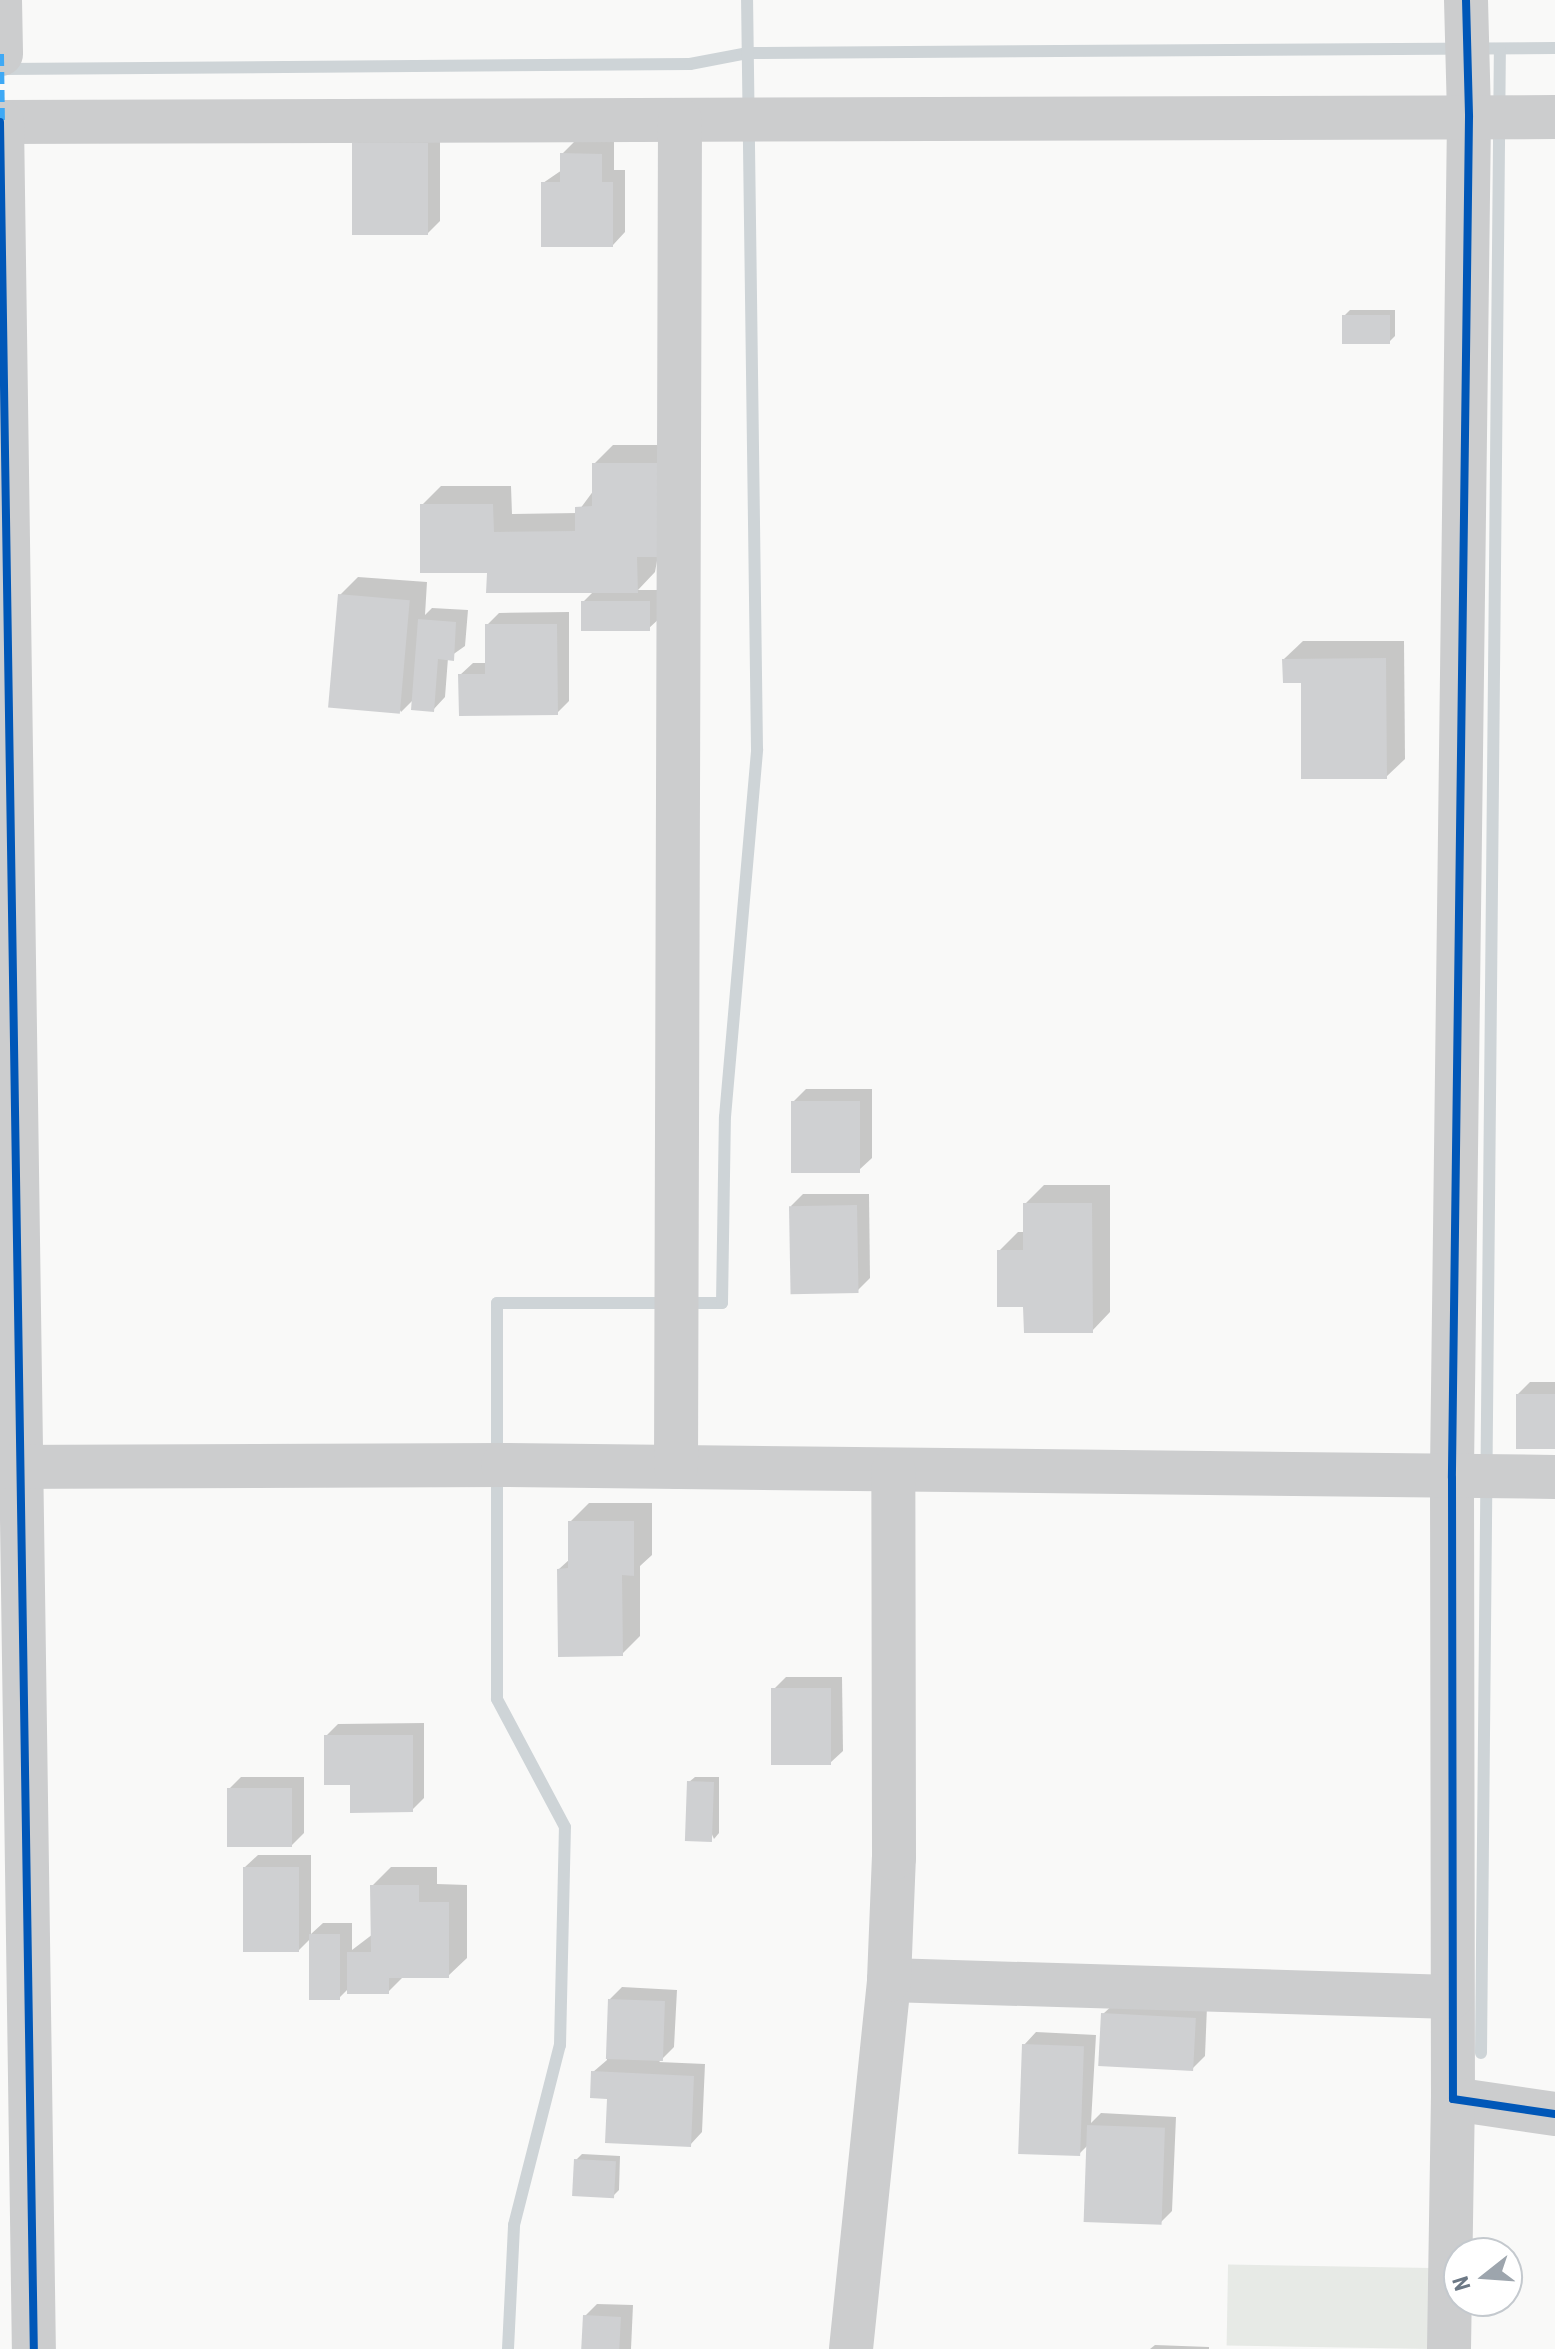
<!DOCTYPE html>
<style>
body{margin:0}
#map{position:relative;width:1555px;height:2349px;overflow:hidden;background:#f9f9f8;font-family:"Roboto Condensed",sans-serif}
div>[style]{position:absolute}
.green>*{inset:0;background:#e7eae6;transform-origin:0 0}
.shadow>*{inset:0;background:#0003}
.stream>*{height:12px;margin:-6px;padding:0 6px;transform-origin:6px;border-radius:6px;background:#ced4d7}
.building>*{inset:0;background:#cfd0d2;transform-origin:0 0}
.minor>*{height:44px;margin:-22px;padding:0 22px;transform-origin:22px;border-radius:22px;background:#cccdce}
.quiet>*{height:6px;margin-top:-3px;transform-origin:0;background:repeating-linear-gradient(90deg,#3fa9f5 0 12px,transparent 0 18px)}
.cycleway>*{height:8px;margin:-4px;padding:0 4px;transform-origin:4px;border-radius:4px;background:#0057b8}
span{translate:-50% -50%;white-space:nowrap;text-align:center;line-height:1.15;-webkit-text-stroke:8px #fff;paint-order:stroke}
.north{position:absolute;left:1443px;top:2237px;width:80px;height:80px;box-sizing:border-box;background:#fff;border:2px solid #c4c9ce;border-radius:50%;rotate:253deg;font-size:22px;font-weight:700;line-height:32px;text-align:center;color:#6c7885}
.north::after{content:'';display:block;margin:auto;width:28px;height:36px;background:#9da5ad;clip-path:polygon(50% 0,100% 100%,50% 72%,0 100%)}
</style>
<div id="map">
<div class="green">
<i style="left:1431px;top:2268px;width:81px;height:203px;rotate:91deg"></i>
</div>
<div class="shadow">
<i style="clip-path:polygon(367px 131px,440px 131px,440px 221px,428px 233px,354px 143px)"></i>
<i style="clip-path:polygon(574px 142px,614px 142px,614px 170px,625px 170px,625px 232px,613px 245px,543px 183px,562px 170px,562px 154px)"></i>
<i style="clip-path:polygon(1350px 310px,1395px 310px,1395px 336px,1389px 342px,1344px 316px)"></i>
<i style="clip-path:polygon(613px 445px,678px 445px,655px 572px,638px 590px,661px 590px,661px 617px,648px 629px,583px 602px,594px 591px,489px 571px,422px 505px,441px 486px,511px 486px,512px 514px,577px 513px,594px 490px,594px 464px)"></i>
<i style="clip-path:polygon(358px 577px,427px 582px,425px 615px,432px 608px,468px 610px,465px 646px,448px 658px,445px 697px,433px 710px,414px 699px,401px 712px,340px 595px)"></i>
<i style="clip-path:polygon(569px 612px,569px 701px,557px 713px,460px 675px,473px 663px,487px 663px,487px 625px,499px 613px)"></i>
<i style="clip-path:polygon(1303px 641px,1404px 641px,1405px 759px,1386px 777px,1284px 659px)"></i>
<i style="clip-path:polygon(806px 1089px,872px 1089px,872px 1158px,859px 1170px,793px 1102px)"></i>
<i style="clip-path:polygon(1044px 1185px,1110px 1185px,1110px 1312px,1092px 1331px,1025px 1305px,999px 1251px,1018px 1232px,1025px 1232px,1025px 1204px)"></i>
<i style="clip-path:polygon(803px 1194px,869px 1194px,870px 1278px,857px 1291px,791px 1206px)"></i>
<i style="clip-path:polygon(1530px 1382px,1555px 1382px,1555px 1447px,1518px 1394px)"></i>
<i style="clip-path:polygon(589px 1503px,652px 1503px,652px 1555px,640px 1566px,640px 1636px,622px 1654px,559px 1569px,570px 1559px,570px 1522px)"></i>
<i style="clip-path:polygon(786px 1677px,842px 1677px,843px 1751px,830px 1763px,773px 1690px)"></i>
<i style="clip-path:polygon(424px 1723px,424px 1798px,412px 1810px,352px 1783px,326px 1736px,338px 1724px)"></i>
<i style="clip-path:polygon(241px 1777px,304px 1777px,304px 1833px,292px 1845px,229px 1789px)"></i>
<i style="clip-path:polygon(695px 1777px,719px 1777px,719px 1833px,714px 1839px,689px 1782px)"></i>
<i style="clip-path:polygon(258px 1855px,311px 1855px,311px 1934px,323px 1923px,352px 1923px,352px 1950px,373px 1934px,372px 1886px,391px 1867px,437px 1867px,437px 1884px,467px 1885px,467px 1958px,448px 1976px,404px 1976px,388px 1992px,349px 1988px,340px 1997px,311px 1938px,299px 1950px,245px 1867px)"></i>
<i style="clip-path:polygon(622px 1987px,677px 1990px,674px 2047px,659px 2062px,705px 2064px,702px 2132px,690px 2145px,609px 2097px,593px 2072px,607px 2060px,610px 1999px)"></i>
<i style="clip-path:polygon(1116px 2002px,1207px 2006px,1205px 2056px,1193px 2068px,1103px 2014px)"></i>
<i style="clip-path:polygon(1036px 2032px,1096px 2035px,1091px 2123px,1101px 2113px,1176px 2117px,1172px 2211px,1160px 2223px,1088px 2145px,1078px 2155px,1024px 2045px)"></i>
<i style="clip-path:polygon(582px 2154px,620px 2156px,619px 2190px,613px 2196px,576px 2160px)"></i>
<i style="clip-path:polygon(597px 2304px,633px 2305px,631px 2349px,584px 2349px,585px 2316px)"></i>
<i style="clip-path:polygon(1155px 2345px,1209px 2347px,1209px 2349px,1150px 2349px)"></i>
</div>
<div class="stream">
<i style="left:3px;top:69px;width:687px;rotate:-0.42deg"></i>
<i style="left:690px;top:64px;width:58px;rotate:-10.9deg"></i>
<i style="left:747px;top:53px;width:808px;rotate:-0.35deg"></i>
<i style="left:1481px;top:2053px;width:2004px;rotate:-89.46deg"></i>
<i style="left:508px;top:2349px;width:124px;rotate:-87.2deg"></i>
<i style="left:514px;top:2225px;width:186px;rotate:-75.7deg"></i>
<i style="left:560px;top:2045px;width:218px;rotate:-88.7deg"></i>
<i style="left:565px;top:1827px;width:145px;rotate:-118deg"></i>
<i style="left:497px;top:1699px;width:396px;rotate:-90deg"></i>
<i style="left:497px;top:1303px;width:225px"></i>
<i style="left:722px;top:1303px;width:186px;rotate:-89.1deg"></i>
<i style="left:725px;top:1117px;width:369px;rotate:-85deg"></i>
<i style="left:757px;top:749px;width:749px;rotate:-90.76deg"></i>
</div>
<div class="building">
<i style="left:352px;top:143px;width:76px;height:92px"></i>
<i style="clip-path:polygon(560px 153px,602px 154px,602px 182px,613px 182px,613px 247px,541px 247px,541px 182px,560px 182px)"></i>
<i style="left:1342px;top:315px;width:48px;height:29px"></i>
<i style="clip-path:polygon(592px 463px,660px 463px,660px 557px,637px 557px,638px 593px,486px 593px,487px 573px,420px 573px,420px 504px,493px 504px,494px 532px,575px 531px,575px 507px,592px 506px)"></i>
<i style="left:338px;top:594px;width:72px;height:114px;rotate:5deg"></i>
<i style="left:581px;top:601px;width:69px;height:30px"></i>
<i style="clip-path:polygon(418px 619px,456px 622px,454px 661px,438px 659px,434px 712px,411px 710px)"></i>
<i style="clip-path:polygon(485px 624px,557px 624px,558px 715px,459px 716px,458px 674px,485px 674px)"></i>
<i style="clip-path:polygon(1386px 658px,1387px 779px,1301px 779px,1301px 683px,1283px 683px,1282px 659px)"></i>
<i style="left:791px;top:1101px;width:69px;height:72px"></i>
<i style="clip-path:polygon(1023px 1203px,1092px 1203px,1093px 1333px,1024px 1333px,1023px 1307px,997px 1307px,997px 1250px,1023px 1250px)"></i>
<i style="left:857px;top:1205px;width:88px;height:68px;rotate:89deg"></i>
<i style="left:1516px;top:1394px;width:39px;height:55px"></i>
<i style="clip-path:polygon(568px 1521px,634px 1521px,634px 1576px,622px 1575px,623px 1656px,558px 1657px,557px 1569px,568px 1568px)"></i>
<i style="left:831px;top:1688px;width:77px;height:60px;rotate:90deg"></i>
<i style="clip-path:polygon(324px 1735px,413px 1735px,413px 1812px,350px 1813px,350px 1785px,324px 1785px)"></i>
<i style="left:687px;top:1781px;width:27px;height:60px;rotate:2deg"></i>
<i style="left:227px;top:1788px;width:65px;height:59px"></i>
<i style="left:243px;top:1867px;width:56px;height:85px"></i>
<i style="clip-path:polygon(370px 1885px,419px 1885px,419px 1902px,449px 1902px,449px 1978px,389px 1978px,389px 1994px,347px 1994px,347px 1952px,371px 1952px)"></i>
<i style="left:309px;top:1934px;width:31px;height:66px"></i>
<i style="left:608px;top:1999px;width:57px;height:60px;rotate:2deg"></i>
<i style="left:1101px;top:2013px;width:95px;height:53px;rotate:3deg"></i>
<i style="left:1022px;top:2044px;width:62px;height:110px;rotate:2deg"></i>
<i style="clip-path:polygon(591px 2071px,694px 2076px,691px 2147px,605px 2143px,607px 2099px,590px 2098px)"></i>
<i style="left:1087px;top:2125px;width:78px;height:97px;rotate:2deg"></i>
<i style="left:574px;top:2159px;width:42px;height:37px;rotate:3deg"></i>
<i style="left:583px;top:2315px;width:38px;height:34px;rotate:3deg"></i>
</div>
<div class="minor">
<i style="left:0;top:0;width:54px;rotate:88.9deg"></i>
<i style="left:1466px;top:0;width:117px;rotate:88.5deg"></i>
<i style="left:1469px;top:117px;width:1361px;rotate:90.72deg"></i>
<i style="left:1452px;top:1478px;width:621px;rotate:89.91deg"></i>
<i style="left:1453px;top:2099px;width:103px;rotate:8.4deg"></i>
<i style="left:0;top:122px;width:1555px;rotate:-0.18deg"></i>
<i style="left:2px;top:122px;width:2227px;rotate:89.18deg"></i>
<i style="left:0;top:1467px;width:503px;rotate:-0.23deg"></i>
<i style="left:503px;top:1465px;width:1052px;rotate:0.65deg"></i>
<i style="left:676px;top:1467px;width:1347px;rotate:-89.83deg"></i>
<i style="left:889px;top:1980px;width:563px;rotate:1.73deg"></i>
<i style="left:851px;top:2349px;width:371px;rotate:-84.1deg"></i>
<i style="left:889px;top:1980px;width:122px;rotate:-87.7deg"></i>
<i style="left:894px;top:1858px;width:388px;rotate:-90.1deg"></i>
<i style="left:1449px;top:2349px;width:250px;rotate:-89.1deg"></i>
</div>
<div class="quiet">
<i style="left:1px;top:54px;width:68px;rotate:89.2deg"></i>
</div>
<div class="cycleway">
<i style="left:1466px;top:0;width:117px;rotate:88.5deg"></i>
<i style="left:1469px;top:117px;width:1361px;rotate:90.72deg"></i>
<i style="left:1452px;top:1478px;width:621px;rotate:89.91deg"></i>
<i style="left:1453px;top:2099px;width:103px;rotate:8.4deg"></i>
<i style="left:0;top:122px;width:2227px;rotate:89.13deg"></i>
</div>
<div class="north">N</div>
</div>
